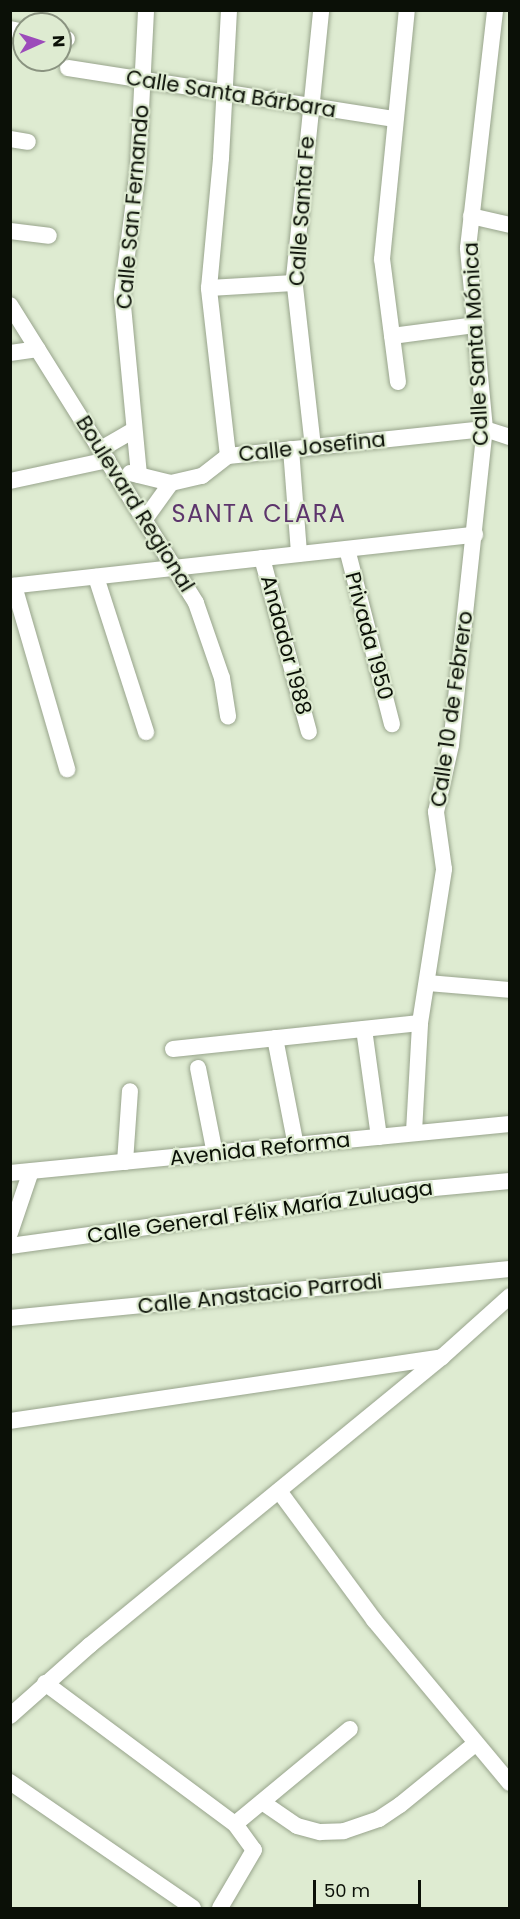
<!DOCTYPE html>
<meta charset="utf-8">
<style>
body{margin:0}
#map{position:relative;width:520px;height:1919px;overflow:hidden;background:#deebd1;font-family:Poppins,sans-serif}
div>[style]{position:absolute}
.roads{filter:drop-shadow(0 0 2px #98a48c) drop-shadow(0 0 2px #98a48c)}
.street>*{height:16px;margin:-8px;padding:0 8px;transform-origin:8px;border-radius:8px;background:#fff}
span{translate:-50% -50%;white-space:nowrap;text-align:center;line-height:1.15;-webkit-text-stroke:4.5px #deebd1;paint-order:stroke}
.street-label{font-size:21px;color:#0b1007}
.quarter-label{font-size:24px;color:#5d356c;letter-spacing:1.5px}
.frame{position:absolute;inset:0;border:12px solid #0b1007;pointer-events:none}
.north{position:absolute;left:12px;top:12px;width:60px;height:60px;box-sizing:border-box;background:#deebd1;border:2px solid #8a9380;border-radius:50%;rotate:87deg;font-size:16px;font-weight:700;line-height:24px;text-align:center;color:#0b1007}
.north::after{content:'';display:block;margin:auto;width:21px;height:27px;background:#9c4bba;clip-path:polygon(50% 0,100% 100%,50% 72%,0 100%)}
.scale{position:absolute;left:313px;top:1880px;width:108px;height:27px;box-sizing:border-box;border:3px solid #0b1007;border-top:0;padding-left:8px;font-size:18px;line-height:21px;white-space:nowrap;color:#0b1007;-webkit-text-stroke:4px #deebd1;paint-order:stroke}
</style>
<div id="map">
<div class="roads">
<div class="street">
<i style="left:10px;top:29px;width:14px;rotate:12deg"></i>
<i style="left:60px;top:38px;width:7px;rotate:8deg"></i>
<i style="left:68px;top:68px;width:331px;rotate:8.9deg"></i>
<i style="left:10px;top:139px;width:18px;rotate:9deg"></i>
<i style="left:471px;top:216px;width:40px;rotate:13deg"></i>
<i style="left:10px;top:231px;width:39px;rotate:7deg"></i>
<i style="left:209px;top:288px;width:85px;rotate:-3.4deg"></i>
<i style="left:10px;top:305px;width:351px;rotate:58deg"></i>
<i style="left:196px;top:603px;width:79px;rotate:70.9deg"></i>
<i style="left:222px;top:678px;width:39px;rotate:81deg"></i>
<i style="left:392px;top:336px;width:85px;rotate:-7.5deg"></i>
<i style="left:10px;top:353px;width:28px;rotate:-8deg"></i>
<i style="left:398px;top:382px;width:124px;rotate:-97.4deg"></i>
<i style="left:382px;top:259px;width:250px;rotate:-84.3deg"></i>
<i style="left:313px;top:447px;width:170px;rotate:-96.4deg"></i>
<i style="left:294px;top:278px;width:269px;rotate:-84.2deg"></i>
<i style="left:101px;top:449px;width:38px;rotate:-30deg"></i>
<i style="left:291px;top:449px;width:105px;rotate:85.6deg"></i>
<i style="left:228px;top:456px;width:169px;rotate:-96.5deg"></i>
<i style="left:209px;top:288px;width:131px;rotate:-84.7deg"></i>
<i style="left:221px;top:158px;width:148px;rotate:-86.9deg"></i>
<i style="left:130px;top:473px;width:42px;rotate:13.7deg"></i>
<i style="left:171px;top:483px;width:32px;rotate:-13deg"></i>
<i style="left:202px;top:476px;width:33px;rotate:-38deg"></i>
<i style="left:228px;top:456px;width:258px;rotate:-6deg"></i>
<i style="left:485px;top:429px;width:26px;rotate:18deg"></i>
<i style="left:139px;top:475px;width:182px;rotate:-95.4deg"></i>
<i style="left:122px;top:294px;width:126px;rotate:-82.7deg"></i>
<i style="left:138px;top:169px;width:159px;rotate:-87.1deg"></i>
<i style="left:10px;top:481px;width:100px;rotate:-12.1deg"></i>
<i style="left:145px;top:519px;width:44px;rotate:-54.2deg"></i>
<i style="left:347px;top:549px;width:181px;rotate:75.6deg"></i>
<i style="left:262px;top:558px;width:180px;rotate:74.9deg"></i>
<i style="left:96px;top:577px;width:163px;rotate:72.1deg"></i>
<i style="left:10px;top:586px;width:468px;rotate:-6.3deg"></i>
<i style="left:14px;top:586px;width:191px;rotate:73.8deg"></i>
<i style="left:427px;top:983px;width:83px;rotate:4.8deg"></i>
<i style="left:364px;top:1029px;width:109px;rotate:82.1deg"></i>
<i style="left:275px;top:1038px;width:110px;rotate:79deg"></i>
<i style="left:173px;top:1049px;width:248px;rotate:-6deg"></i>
<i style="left:198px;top:1068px;width:88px;rotate:78.8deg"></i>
<i style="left:414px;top:1132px;width:109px;rotate:-86.8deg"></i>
<i style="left:420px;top:1023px;width:156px;rotate:-81.1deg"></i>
<i style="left:444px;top:869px;width:58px;rotate:-98deg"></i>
<i style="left:436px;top:812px;width:69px;rotate:-77.4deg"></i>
<i style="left:451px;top:745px;width:318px;rotate:-83.9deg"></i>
<i style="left:485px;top:429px;width:182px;rotate:-95.4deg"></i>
<i style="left:468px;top:248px;width:240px;rotate:-83.5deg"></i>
<i style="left:125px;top:1162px;width:71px;rotate:-86deg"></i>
<i style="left:10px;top:1173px;width:502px;rotate:-5.6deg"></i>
<i style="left:10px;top:1233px;width:65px;rotate:-71.3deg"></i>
<i style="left:10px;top:1246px;width:407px;rotate:-7.9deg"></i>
<i style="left:413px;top:1190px;width:97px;rotate:-5.3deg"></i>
<i style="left:10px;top:1318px;width:502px;rotate:-5.6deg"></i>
<i style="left:10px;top:1421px;width:436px;rotate:-8.4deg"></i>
<i style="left:279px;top:1491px;width:160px;rotate:53.6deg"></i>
<i style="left:374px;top:1620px;width:212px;rotate:50.2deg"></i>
<i style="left:45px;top:1683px;width:237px;rotate:36.6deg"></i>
<i style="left:235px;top:1824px;width:32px;rotate:54deg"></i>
<i style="left:254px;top:1850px;width:67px;rotate:120.4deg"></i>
<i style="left:10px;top:1716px;width:107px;rotate:-41.6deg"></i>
<i style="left:90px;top:1645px;width:455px;rotate:-39.3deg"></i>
<i style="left:442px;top:1357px;width:91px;rotate:-41.9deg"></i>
<i style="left:10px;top:1782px;width:222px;rotate:34.5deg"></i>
<i style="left:262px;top:1802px;width:42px;rotate:34.4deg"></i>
<i style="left:297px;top:1826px;width:24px;rotate:15deg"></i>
<i style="left:320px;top:1832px;width:24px;rotate:-2deg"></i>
<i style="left:344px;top:1831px;width:37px;rotate:-19deg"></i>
<i style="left:379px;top:1819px;width:25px;rotate:-34deg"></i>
<i style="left:400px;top:1805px;width:97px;rotate:-39.1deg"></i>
<i style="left:235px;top:1824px;width:149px;rotate:-39.6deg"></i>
</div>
</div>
<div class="street-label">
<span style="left:231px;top:94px;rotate:9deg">Calle Santa Bárbara</span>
<span style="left:133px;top:207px;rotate:-85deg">Calle San Fernando</span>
<span style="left:302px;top:211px;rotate:-86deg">Calle Santa Fe</span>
<span style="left:476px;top:344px;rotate:-93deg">Calle Santa Mónica</span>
<span style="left:312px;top:447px;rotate:-6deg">Calle Josefina</span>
<span style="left:135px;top:504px;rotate:58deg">Boulevard Regional</span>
<span style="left:369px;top:636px;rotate:75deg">Privada 1950</span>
<span style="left:286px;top:645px;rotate:75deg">Andador 1988</span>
<span style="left:452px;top:709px;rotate:-82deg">Calle 10 de Febrero</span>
<span style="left:260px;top:1149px;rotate:-6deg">Avenida Reforma</span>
<span style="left:260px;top:1212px;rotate:-8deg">Calle General Félix María Zuluaga</span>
<span style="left:260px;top:1294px;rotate:-6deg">Calle Anastacio Parrodi</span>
</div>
<div class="quarter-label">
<span style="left:259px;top:514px">SANTA CLARA</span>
</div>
<div class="frame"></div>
<div class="north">N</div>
<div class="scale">50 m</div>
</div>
